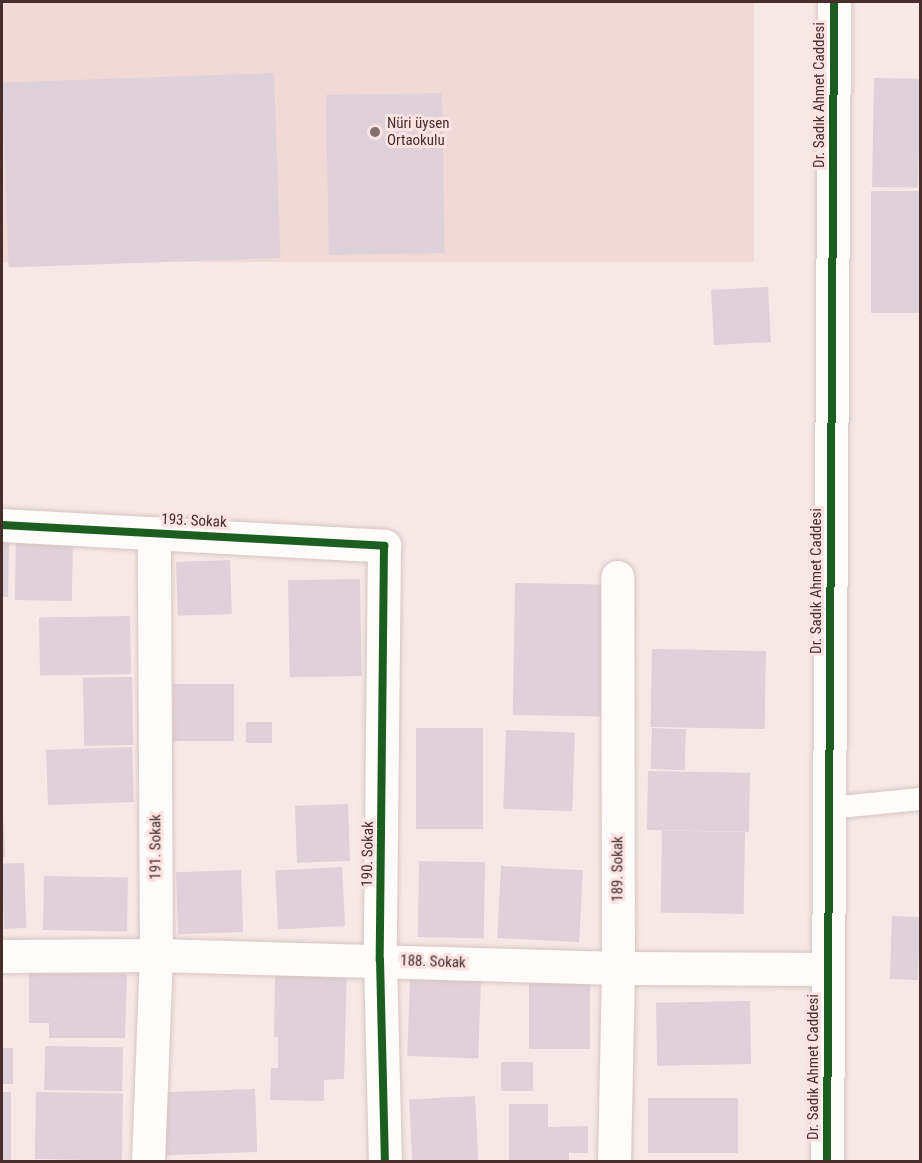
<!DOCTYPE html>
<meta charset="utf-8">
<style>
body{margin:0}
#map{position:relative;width:922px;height:1163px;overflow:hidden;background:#f6e8e6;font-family:"Roboto Condensed",sans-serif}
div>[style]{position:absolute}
.built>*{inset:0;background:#f0d9d7;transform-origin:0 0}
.building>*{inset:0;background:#dfd1d9;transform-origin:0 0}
.roads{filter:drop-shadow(0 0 2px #d6c4c2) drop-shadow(0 0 2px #d6c4c2)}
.service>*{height:22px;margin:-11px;padding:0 11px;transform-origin:11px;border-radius:11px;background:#fefcfb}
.minor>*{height:33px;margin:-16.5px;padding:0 16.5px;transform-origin:16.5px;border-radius:16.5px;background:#fefcfb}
.tertiary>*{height:33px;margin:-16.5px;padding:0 16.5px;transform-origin:16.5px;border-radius:16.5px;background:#fefcfb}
.cycleway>*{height:8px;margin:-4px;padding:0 4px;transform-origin:4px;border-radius:4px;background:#1b5e20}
.dots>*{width:16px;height:16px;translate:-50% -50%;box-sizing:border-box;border:3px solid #fce2e0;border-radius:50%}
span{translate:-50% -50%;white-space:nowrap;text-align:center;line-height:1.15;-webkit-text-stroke:6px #fce2e0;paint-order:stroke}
.street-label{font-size:15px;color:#472e2d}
.poi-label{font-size:15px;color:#472e2d}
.left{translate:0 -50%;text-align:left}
.frame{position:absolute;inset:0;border:3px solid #472e2d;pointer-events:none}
</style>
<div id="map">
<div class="built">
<i style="left:2px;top:2px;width:752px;height:260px"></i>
</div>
<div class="building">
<i style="left:274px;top:73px;width:185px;height:272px;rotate:88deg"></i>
<i style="left:874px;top:78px;width:46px;height:109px;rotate:1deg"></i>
<i style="left:442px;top:93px;width:160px;height:116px;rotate:89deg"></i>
<i style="left:871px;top:191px;width:49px;height:122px"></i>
<i style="left:768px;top:287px;width:55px;height:57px;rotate:87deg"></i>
<i style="left:16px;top:535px;width:57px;height:65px;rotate:1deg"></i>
<i style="clip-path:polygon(2px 542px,9px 542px,8px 597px,2px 597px)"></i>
<i style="left:230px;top:560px;width:54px;height:54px;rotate:88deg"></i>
<i style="left:360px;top:579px;width:97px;height:72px;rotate:89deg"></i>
<i style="left:515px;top:583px;width:88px;height:132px;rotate:1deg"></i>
<i style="left:130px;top:616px;width:58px;height:91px;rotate:89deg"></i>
<i style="left:652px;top:649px;width:114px;height:78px;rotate:1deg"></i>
<i style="left:132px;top:677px;width:68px;height:49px;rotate:89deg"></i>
<i style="left:173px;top:684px;width:61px;height:57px"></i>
<i style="left:246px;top:722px;width:26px;height:21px"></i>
<i style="left:416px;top:728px;width:67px;height:101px"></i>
<i style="left:652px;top:728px;width:34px;height:41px;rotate:2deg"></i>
<i style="left:506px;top:730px;width:69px;height:79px;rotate:2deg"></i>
<i style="left:132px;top:747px;width:55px;height:86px;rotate:88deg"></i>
<i style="left:648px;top:771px;width:102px;height:59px;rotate:1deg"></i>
<i style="left:348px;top:804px;width:57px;height:53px;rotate:88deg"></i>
<i style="clip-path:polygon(2px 812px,3px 812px,5px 857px,2px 857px)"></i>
<i style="left:745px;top:832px;width:82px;height:83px;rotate:91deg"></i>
<i style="left:419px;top:861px;width:66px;height:76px;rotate:1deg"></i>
<i style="left:24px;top:863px;width:65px;height:22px;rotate:88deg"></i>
<i style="left:501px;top:866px;width:82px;height:72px;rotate:3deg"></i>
<i style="left:342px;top:867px;width:59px;height:67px;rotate:87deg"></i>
<i style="left:241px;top:870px;width:62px;height:65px;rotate:88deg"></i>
<i style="left:44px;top:876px;width:84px;height:54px;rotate:1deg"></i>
<i style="left:892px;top:916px;width:28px;height:63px;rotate:2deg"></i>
<i style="clip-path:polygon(347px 967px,344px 1079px,324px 1080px,324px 1101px,270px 1100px,271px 1068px,278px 1068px,278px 1037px,274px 1037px,275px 974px)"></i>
<i style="clip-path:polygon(29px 973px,127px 974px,125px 1038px,49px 1038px,49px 1023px,29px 1023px)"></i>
<i style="left:410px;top:978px;width:71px;height:78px;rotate:2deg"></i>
<i style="left:590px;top:983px;width:66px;height:61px;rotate:90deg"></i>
<i style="left:750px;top:1001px;width:63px;height:94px;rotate:89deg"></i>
<i style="left:45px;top:1046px;width:78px;height:44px;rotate:1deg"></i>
<i style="left:2px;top:1048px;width:11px;height:36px"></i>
<i style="left:501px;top:1062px;width:32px;height:29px"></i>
<i style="left:255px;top:1089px;width:63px;height:91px;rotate:88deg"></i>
<i style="left:2px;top:1092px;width:9px;height:68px"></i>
<i style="left:36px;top:1092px;width:87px;height:67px;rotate:1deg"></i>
<i style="left:475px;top:1096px;width:66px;height:66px;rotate:87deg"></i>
<i style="left:738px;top:1098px;width:55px;height:90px;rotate:90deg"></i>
<i style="clip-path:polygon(509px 1104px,548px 1104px,548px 1127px,588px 1126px,588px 1153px,569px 1153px,569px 1162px,509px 1162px)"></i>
</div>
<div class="roads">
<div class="service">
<i style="left:829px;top:808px;width:91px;rotate:-5.6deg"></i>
</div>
<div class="minor">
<i style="left:2px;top:525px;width:383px;rotate:3.1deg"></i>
<i style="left:384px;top:546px;width:414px;rotate:90.6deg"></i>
<i style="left:380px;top:960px;width:202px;rotate:88.6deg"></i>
<i style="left:2px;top:956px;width:154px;rotate:-0.4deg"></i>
<i style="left:156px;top:955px;width:462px;rotate:1.6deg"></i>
<i style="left:618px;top:968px;width:210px;rotate:0.3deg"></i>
<i style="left:148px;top:1162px;width:207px;rotate:-87.8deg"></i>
<i style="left:156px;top:955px;width:422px;rotate:-90.3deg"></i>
<i style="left:614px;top:1162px;width:194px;rotate:-88.8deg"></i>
<i style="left:618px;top:968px;width:391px;rotate:-90.1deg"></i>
</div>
<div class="tertiary">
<i style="left:827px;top:1162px;width:1160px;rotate:-89.65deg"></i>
</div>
</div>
<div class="cycleway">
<i style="left:2px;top:525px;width:383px;rotate:3.1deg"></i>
<i style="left:384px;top:546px;width:414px;rotate:90.6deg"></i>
<i style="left:380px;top:960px;width:202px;rotate:88.6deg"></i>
<i style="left:827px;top:1162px;width:1160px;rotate:-89.65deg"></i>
</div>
<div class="dots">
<i style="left:375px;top:132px;background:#846f6e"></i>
</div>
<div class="street-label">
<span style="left:820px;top:95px;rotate:-90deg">Dr. Sadık Ahmet Caddesi</span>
<span style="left:194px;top:521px;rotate:3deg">193. Sokak</span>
<span style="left:817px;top:581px;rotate:-90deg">Dr. Sadık Ahmet Caddesi</span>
<span style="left:156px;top:847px;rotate:-90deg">191. Sokak</span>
<span style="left:368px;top:854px;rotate:-89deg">190. Sokak</span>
<span style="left:618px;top:869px;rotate:-90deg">189. Sokak</span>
<span style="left:433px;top:962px;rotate:2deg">188. Sokak</span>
<span style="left:814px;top:1067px;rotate:-90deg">Dr. Sadık Ahmet Caddesi</span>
</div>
<div class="poi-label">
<span class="left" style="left:387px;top:132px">Nüri üysen<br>Ortaokulu</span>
</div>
<div class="frame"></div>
</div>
